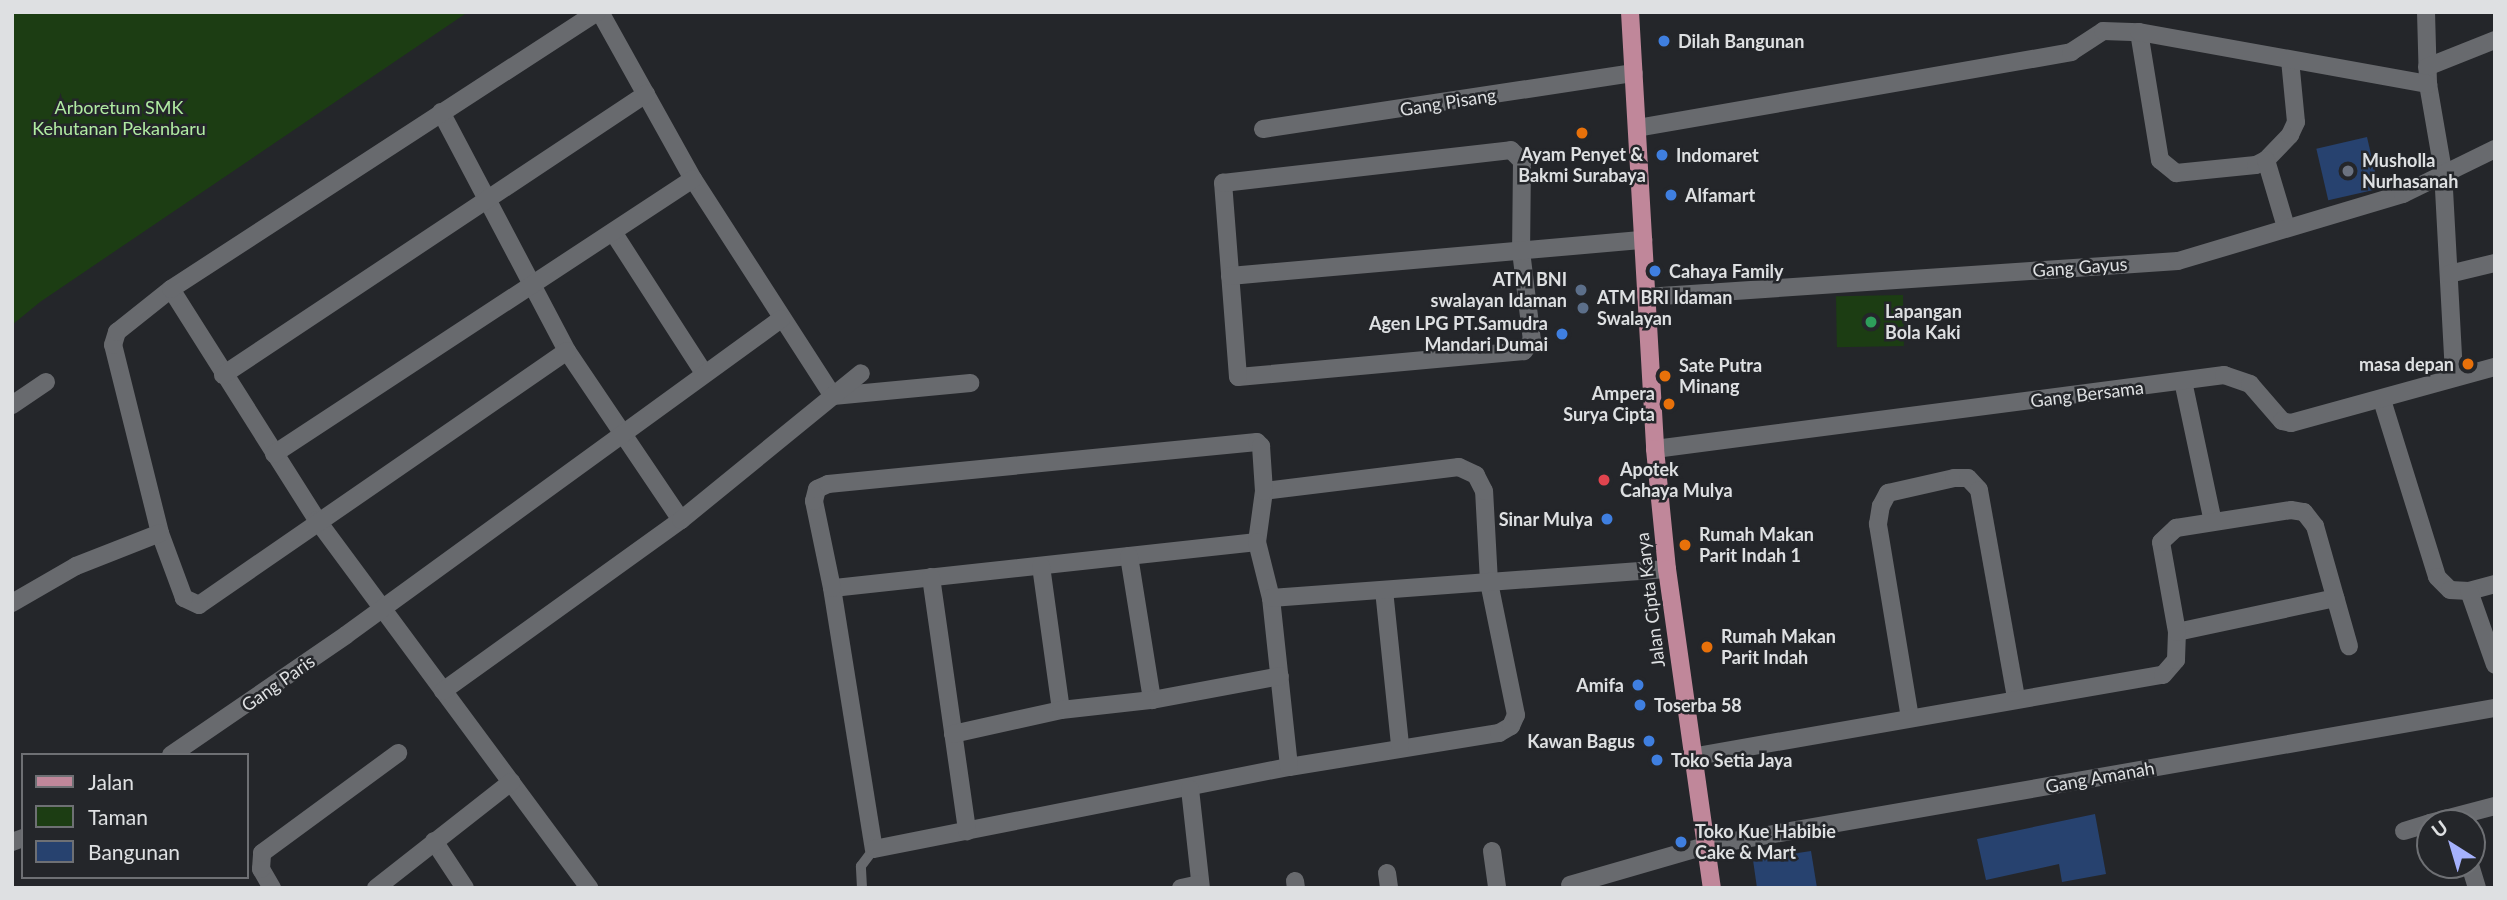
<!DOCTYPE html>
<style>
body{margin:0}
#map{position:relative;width:2507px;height:900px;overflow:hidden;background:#24262a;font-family:Lato,sans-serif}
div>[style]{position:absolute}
.green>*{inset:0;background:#1c3d13;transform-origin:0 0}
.building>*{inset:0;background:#27426f;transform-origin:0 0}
.lane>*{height:10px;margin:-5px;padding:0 5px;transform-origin:5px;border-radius:5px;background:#686a6e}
.street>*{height:18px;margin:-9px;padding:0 9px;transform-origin:9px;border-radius:9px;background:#686a6e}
.primary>*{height:18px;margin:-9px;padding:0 9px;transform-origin:9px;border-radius:9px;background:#c0879a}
.dots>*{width:19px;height:19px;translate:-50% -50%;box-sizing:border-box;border:4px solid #24262a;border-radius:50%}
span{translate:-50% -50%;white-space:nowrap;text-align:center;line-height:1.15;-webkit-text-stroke:5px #24262a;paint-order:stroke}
.poi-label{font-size:18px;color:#dee0e2;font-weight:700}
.left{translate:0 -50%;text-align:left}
.right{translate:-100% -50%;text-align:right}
.street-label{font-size:18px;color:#dee0e2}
.park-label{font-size:18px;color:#b0eba2}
.frame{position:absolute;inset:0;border:14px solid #dee0e2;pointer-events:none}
.legend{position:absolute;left:21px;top:753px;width:228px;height:126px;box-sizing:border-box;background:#24262a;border:2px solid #6e7074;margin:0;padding:9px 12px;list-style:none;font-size:21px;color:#dee0e2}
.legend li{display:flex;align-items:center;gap:14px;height:35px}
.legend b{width:35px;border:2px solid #6e7074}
.north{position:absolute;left:2416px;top:809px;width:70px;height:70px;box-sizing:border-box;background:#24262a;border:2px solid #6e7074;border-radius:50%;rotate:323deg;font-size:19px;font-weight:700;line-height:28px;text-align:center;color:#dee0e2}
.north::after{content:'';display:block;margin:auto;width:24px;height:32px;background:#a5b1fc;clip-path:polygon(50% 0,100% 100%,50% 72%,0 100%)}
</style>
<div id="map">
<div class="green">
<i style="clip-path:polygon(12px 12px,468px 12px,40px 302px,12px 325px)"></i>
<i style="left:1903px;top:295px;width:51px;height:67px;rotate:89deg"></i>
</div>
<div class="building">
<i style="left:2367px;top:137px;width:53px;height:52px;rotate:77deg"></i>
<i style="clip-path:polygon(2095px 814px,2106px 874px,2062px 882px,2059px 864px,1986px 880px,1977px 839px)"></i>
<i style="clip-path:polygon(1811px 851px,1817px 888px,1757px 888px,1753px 860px)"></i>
</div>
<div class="lane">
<i style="left:862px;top:888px;width:22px;rotate:-93deg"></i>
<i style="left:861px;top:866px;width:21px;rotate:-53deg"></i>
</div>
<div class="street">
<i style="left:600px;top:12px;width:191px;rotate:60.9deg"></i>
<i style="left:693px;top:179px;width:258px;rotate:57.2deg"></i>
<i style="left:833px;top:396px;width:138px;rotate:-5.4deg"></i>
<i style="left:2426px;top:12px;width:72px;rotate:88.4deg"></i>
<i style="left:2428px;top:84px;width:88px;rotate:80.2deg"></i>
<i style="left:2443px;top:171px;width:206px;rotate:86.9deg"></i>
<i style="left:2139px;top:32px;width:130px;rotate:80.7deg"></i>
<i style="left:2160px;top:160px;width:21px;rotate:39deg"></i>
<i style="left:2176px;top:173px;width:80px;rotate:-5.7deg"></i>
<i style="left:2256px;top:165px;width:11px;rotate:-27deg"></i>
<i style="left:2266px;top:160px;width:35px;rotate:-46deg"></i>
<i style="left:2290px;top:135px;width:14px;rotate:-65deg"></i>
<i style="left:2296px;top:122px;width:62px;rotate:-95.5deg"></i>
<i style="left:2427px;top:67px;width:73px;rotate:-21.7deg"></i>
<i style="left:441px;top:112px;width:270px;rotate:62.2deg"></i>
<i style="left:567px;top:351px;width:204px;rotate:56deg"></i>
<i style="left:1637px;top:128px;width:441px;rotate:-9.9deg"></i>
<i style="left:2071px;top:52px;width:38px;rotate:-33deg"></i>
<i style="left:2103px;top:31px;width:36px;rotate:2deg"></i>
<i style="left:2139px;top:32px;width:294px;rotate:10.2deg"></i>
<i style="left:1263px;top:129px;width:375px;rotate:-8.6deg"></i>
<i style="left:1511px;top:150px;width:16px;rotate:45deg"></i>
<i style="left:1522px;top:161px;width:90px;rotate:90.6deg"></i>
<i style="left:1521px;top:251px;width:90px;rotate:83deg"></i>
<i style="left:1532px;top:340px;width:14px;rotate:126deg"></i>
<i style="left:1524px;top:351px;width:287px;rotate:174.8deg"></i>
<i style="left:1238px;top:377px;width:195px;rotate:-94.4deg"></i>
<i style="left:1223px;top:183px;width:290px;rotate:-6.5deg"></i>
<i style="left:2266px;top:160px;width:70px;rotate:73.4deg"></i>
<i style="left:613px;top:232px;width:168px;rotate:57.2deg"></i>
<i style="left:2449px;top:274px;width:47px;rotate:-13.4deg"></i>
<i style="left:1230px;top:276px;width:415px;rotate:-5deg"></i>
<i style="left:171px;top:289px;width:273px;rotate:57.7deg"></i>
<i style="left:317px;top:520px;width:458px;rotate:53.5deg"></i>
<i style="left:1646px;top:297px;width:533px;rotate:-3.87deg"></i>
<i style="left:2178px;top:261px;width:235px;rotate:-16.6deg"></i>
<i style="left:2403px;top:194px;width:102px;rotate:-26.1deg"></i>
<i style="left:567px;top:351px;width:447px;rotate:145.4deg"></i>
<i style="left:199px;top:605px;width:17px;rotate:-155deg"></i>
<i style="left:184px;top:598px;width:69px;rotate:-110.3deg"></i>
<i style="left:160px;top:533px;width:194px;rotate:-104deg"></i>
<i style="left:113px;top:345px;width:14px;rotate:-73deg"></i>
<i style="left:117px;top:332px;width:69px;rotate:-38.5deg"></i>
<i style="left:171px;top:289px;width:508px;rotate:-33.03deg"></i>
<i style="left:223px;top:375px;width:508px;rotate:-33.6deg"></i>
<i style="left:2183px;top:381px;width:144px;rotate:78deg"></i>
<i style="left:2382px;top:400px;width:185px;rotate:72.7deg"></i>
<i style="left:2437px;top:577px;width:18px;rotate:45deg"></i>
<i style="left:2450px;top:590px;width:19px;rotate:3deg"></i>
<i style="left:2469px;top:591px;width:27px;rotate:-15deg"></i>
<i style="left:12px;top:405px;width:41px;rotate:-34.1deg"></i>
<i style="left:1655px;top:449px;width:574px;rotate:-7.41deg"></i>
<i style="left:2224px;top:375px;width:28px;rotate:19deg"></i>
<i style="left:2250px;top:384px;width:49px;rotate:49.1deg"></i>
<i style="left:2282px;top:421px;width:9px;rotate:13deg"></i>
<i style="left:2291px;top:423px;width:212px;rotate:-15.4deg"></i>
<i style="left:274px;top:454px;width:501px;rotate:-33.28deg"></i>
<i style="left:1257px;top:542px;width:427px;rotate:173.8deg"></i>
<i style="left:832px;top:588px;width:264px;rotate:80.9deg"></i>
<i style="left:874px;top:849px;width:423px;rotate:-11.2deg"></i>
<i style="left:1289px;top:767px;width:213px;rotate:-9.2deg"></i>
<i style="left:1499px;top:733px;width:14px;rotate:-30deg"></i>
<i style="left:1511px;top:726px;width:12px;rotate:-66deg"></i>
<i style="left:1516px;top:715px;width:136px;rotate:-101.5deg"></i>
<i style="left:1489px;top:582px;width:91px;rotate:-93.1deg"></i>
<i style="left:1484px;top:491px;width:18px;rotate:-117deg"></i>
<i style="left:1476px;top:475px;width:19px;rotate:-155deg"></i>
<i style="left:1459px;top:467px;width:196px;rotate:173deg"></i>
<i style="left:1264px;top:491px;width:51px;rotate:97.8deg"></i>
<i style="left:1257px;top:542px;width:58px;rotate:76deg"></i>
<i style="left:1271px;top:598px;width:170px;rotate:83.9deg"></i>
<i style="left:1129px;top:556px;width:146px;rotate:80.9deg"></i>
<i style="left:1152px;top:700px;width:130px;rotate:-10.6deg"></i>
<i style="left:1041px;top:566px;width:145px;rotate:82.1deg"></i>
<i style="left:931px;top:577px;width:257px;rotate:81.9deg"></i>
<i style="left:832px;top:588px;width:89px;rotate:-101.7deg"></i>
<i style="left:814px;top:501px;width:12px;rotate:-76deg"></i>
<i style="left:817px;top:489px;width:12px;rotate:-24deg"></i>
<i style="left:828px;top:484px;width:431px;rotate:-5.6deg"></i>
<i style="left:1257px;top:442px;width:6px;rotate:45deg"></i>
<i style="left:1261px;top:446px;width:45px;rotate:86.2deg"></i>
<i style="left:1384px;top:590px;width:157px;rotate:84.1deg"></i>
<i style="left:2469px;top:591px;width:78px;rotate:70.6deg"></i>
<i style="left:1271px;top:598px;width:397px;rotate:-4.2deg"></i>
<i style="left:12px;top:603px;width:74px;rotate:-30deg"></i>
<i style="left:76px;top:566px;width:90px;rotate:-21.4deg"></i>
<i style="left:2177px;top:632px;width:162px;rotate:-12.1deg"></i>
<i style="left:443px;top:691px;width:293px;rotate:-35.7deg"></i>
<i style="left:681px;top:520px;width:232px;rotate:-39.2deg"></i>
<i style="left:1910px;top:718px;width:197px;rotate:-99.4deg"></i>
<i style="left:1878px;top:524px;width:18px;rotate:-81deg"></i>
<i style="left:1881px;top:506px;width:15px;rotate:-62deg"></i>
<i style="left:1888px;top:493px;width:68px;rotate:-12.8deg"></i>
<i style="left:1954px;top:478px;width:14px"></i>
<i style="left:1968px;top:478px;width:16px;rotate:47deg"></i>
<i style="left:1979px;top:490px;width:211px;rotate:79.9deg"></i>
<i style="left:953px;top:734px;width:111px;rotate:-12.5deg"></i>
<i style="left:1061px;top:710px;width:92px;rotate:-6.3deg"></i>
<i style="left:171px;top:755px;width:212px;rotate:-34.4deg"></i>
<i style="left:346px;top:635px;width:538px;rotate:-36deg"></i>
<i style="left:1691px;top:757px;width:479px;rotate:-9.9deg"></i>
<i style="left:2163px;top:675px;width:20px;rotate:-49deg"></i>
<i style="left:2176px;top:660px;width:28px;rotate:-88deg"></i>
<i style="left:2177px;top:632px;width:91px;rotate:-100.1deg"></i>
<i style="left:2161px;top:542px;width:21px;rotate:-43deg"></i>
<i style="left:2176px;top:528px;width:116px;rotate:-8.9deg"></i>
<i style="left:2291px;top:510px;width:13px;rotate:9deg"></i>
<i style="left:2304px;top:512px;width:18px;rotate:52deg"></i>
<i style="left:2315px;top:526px;width:125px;rotate:74.2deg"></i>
<i style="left:1190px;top:789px;width:100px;rotate:83.7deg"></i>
<i style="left:2430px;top:823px;width:67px;rotate:-14.7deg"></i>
<i style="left:2404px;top:831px;width:27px;rotate:-17deg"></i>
<i style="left:434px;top:841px;width:56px;rotate:56.6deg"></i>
<i style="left:12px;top:842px;width:12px;rotate:-20deg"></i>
<i style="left:1492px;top:851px;width:37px;rotate:82deg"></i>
<i style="left:2470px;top:865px;width:24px;rotate:73deg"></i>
<i style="left:1387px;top:873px;width:15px;rotate:82deg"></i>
<i style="left:1295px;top:881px;width:7px;rotate:82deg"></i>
<i style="left:1570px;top:885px;width:141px;rotate:-16.1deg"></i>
<i style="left:1705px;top:846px;width:802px;rotate:-9.91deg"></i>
<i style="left:272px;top:888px;width:22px;rotate:-120deg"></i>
<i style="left:261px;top:869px;width:16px;rotate:-86deg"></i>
<i style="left:262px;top:853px;width:169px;rotate:-36.3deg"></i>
<i style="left:376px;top:888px;width:172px;rotate:-38.1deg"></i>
<i style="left:1181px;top:888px;width:19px;rotate:-12deg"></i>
</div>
<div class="primary">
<i style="left:1630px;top:12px;width:438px;rotate:86.7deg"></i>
<i style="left:1655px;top:449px;width:121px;rotate:84.3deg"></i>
<i style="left:1667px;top:569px;width:322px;rotate:82deg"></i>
</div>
<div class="dots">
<i style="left:1664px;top:41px;background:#3f7fe0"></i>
<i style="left:1582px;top:133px;background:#e8710a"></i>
<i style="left:1662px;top:155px;background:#3f7fe0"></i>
<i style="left:2348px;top:171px;background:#6b7280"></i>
<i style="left:1671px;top:195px;background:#3f7fe0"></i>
<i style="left:1655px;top:271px;background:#3f7fe0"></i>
<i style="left:1581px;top:290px;background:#5c6f8a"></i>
<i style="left:1583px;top:308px;background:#5c6f8a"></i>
<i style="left:1871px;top:322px;background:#2e9e5b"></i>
<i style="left:1562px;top:334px;background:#3f7fe0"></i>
<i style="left:2468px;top:364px;background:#e8710a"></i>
<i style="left:1665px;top:376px;background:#e8710a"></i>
<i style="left:1669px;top:404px;background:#e8710a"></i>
<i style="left:1604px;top:480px;background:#e0444e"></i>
<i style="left:1607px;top:519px;background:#3f7fe0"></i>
<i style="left:1685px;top:545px;background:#e8710a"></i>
<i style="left:1707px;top:647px;background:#e8710a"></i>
<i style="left:1638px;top:685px;background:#3f7fe0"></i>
<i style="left:1640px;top:705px;background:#3f7fe0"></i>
<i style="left:1649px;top:741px;background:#3f7fe0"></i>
<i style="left:1657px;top:760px;background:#3f7fe0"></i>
<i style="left:1681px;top:842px;background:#3f7fe0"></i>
</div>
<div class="poi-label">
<span class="left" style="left:1678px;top:41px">Dilah Bangunan</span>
<span style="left:1582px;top:165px">Ayam Penyet &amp;<br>Bakmi Surabaya</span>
<span class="left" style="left:1676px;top:155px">Indomaret</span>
<span class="left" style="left:2362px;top:171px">Musholla<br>Nurhasanah</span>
<span class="left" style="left:1685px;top:195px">Alfamart</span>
<span class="left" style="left:1669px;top:271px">Cahaya Family</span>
<span class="right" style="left:1567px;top:290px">ATM BNI<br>swalayan Idaman</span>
<span class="left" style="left:1597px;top:308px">ATM BRI Idaman<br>Swalayan</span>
<span class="left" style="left:1885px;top:322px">Lapangan<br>Bola Kaki</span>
<span class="right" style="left:1548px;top:334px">Agen LPG PT.Samudra<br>Mandari Dumai</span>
<span class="right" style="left:2454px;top:364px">masa depan</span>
<span class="left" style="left:1679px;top:376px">Sate Putra<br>Minang</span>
<span class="right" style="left:1655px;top:404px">Ampera<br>Surya Cipta</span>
<span class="left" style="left:1620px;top:480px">Apotek<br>Cahaya Mulya</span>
<span class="right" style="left:1593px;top:519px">Sinar Mulya</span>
<span class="left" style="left:1699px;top:545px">Rumah Makan<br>Parit Indah 1</span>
<span class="left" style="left:1721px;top:647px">Rumah Makan<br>Parit Indah</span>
<span class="right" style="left:1624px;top:685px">Amifa</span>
<span class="left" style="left:1654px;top:705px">Toserba 58</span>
<span class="right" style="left:1635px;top:741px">Kawan Bagus</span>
<span class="left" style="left:1671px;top:760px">Toko Setia Jaya</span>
<span class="left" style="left:1695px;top:842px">Toko Kue Habibie<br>Cake &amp; Mart</span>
</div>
<div class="street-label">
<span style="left:1448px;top:102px;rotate:-9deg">Gang Pisang</span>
<span style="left:2080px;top:267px;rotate:-4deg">Gang Gayus</span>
<span style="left:2087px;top:394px;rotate:-7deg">Gang Bersama</span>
<span style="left:1650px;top:600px;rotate:-97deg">Jalan Cipta Karya</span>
<span style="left:278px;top:683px;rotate:-35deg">Gang Paris</span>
<span style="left:2100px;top:777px;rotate:-10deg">Gang Amanah</span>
</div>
<div class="park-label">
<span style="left:119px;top:118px">Arboretum SMK<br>Kehutanan Pekanbaru</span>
</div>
<div class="frame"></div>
<ul class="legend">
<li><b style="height:9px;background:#c0879a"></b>Jalan</li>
<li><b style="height:19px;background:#1c3d13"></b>Taman</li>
<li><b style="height:19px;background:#27426f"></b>Bangunan</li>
</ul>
<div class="north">U</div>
</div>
